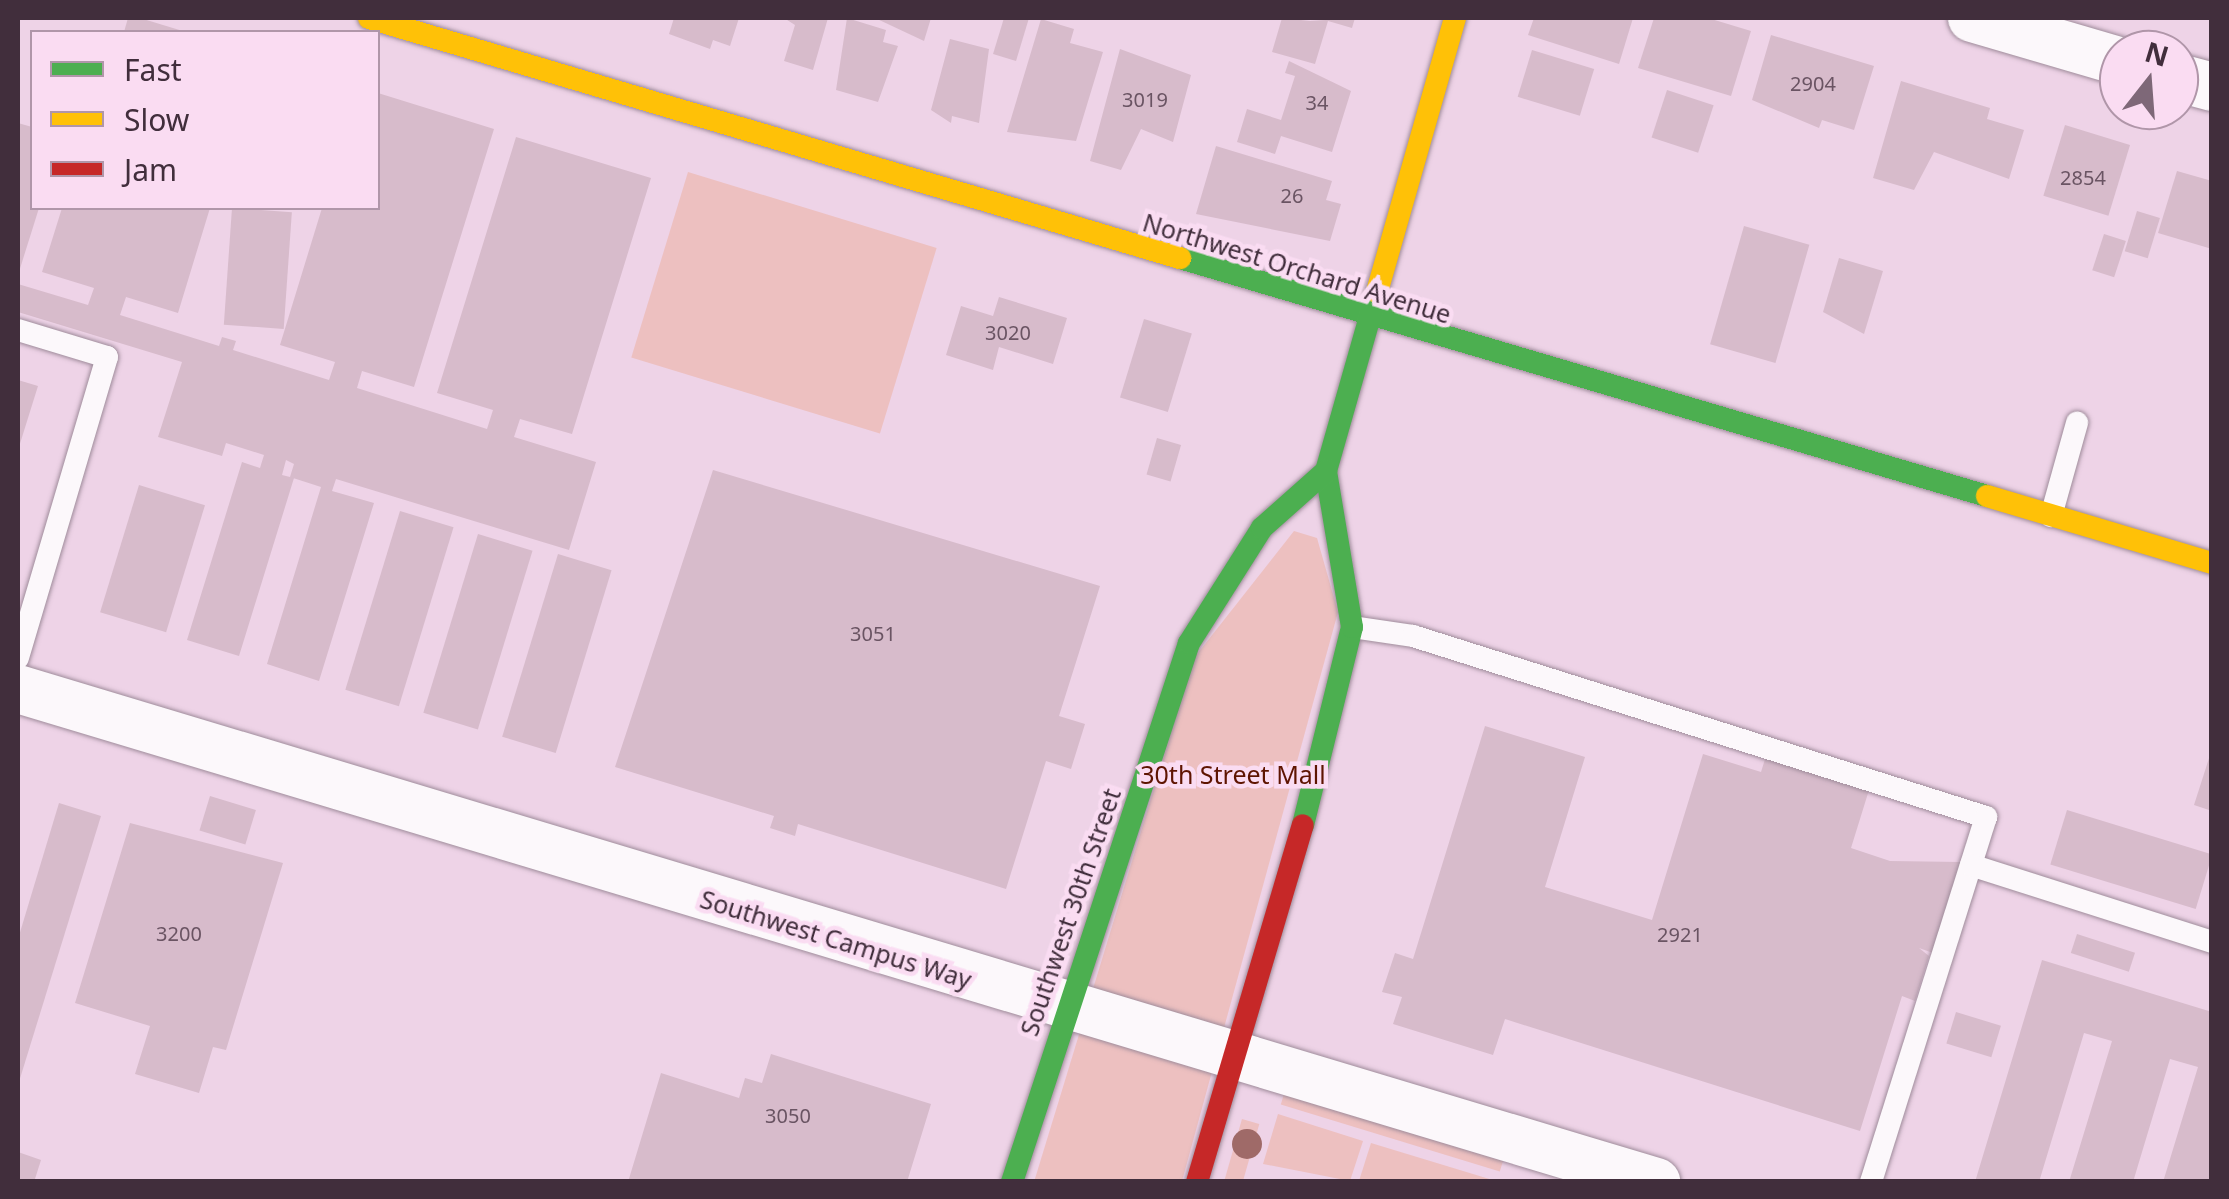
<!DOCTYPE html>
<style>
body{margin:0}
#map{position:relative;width:2229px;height:1199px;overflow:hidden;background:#eed3e7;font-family:"Noto Sans",sans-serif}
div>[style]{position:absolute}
.green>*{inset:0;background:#edc0c0;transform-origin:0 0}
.building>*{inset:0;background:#d7bbcb;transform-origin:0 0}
.roads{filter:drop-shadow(0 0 2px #9f8c9b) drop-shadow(0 0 2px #9f8c9b)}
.lane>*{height:22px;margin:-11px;padding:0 11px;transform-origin:11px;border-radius:11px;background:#fcf8fb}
.street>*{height:48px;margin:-24px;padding:0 24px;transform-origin:24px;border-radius:24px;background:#fcf8fb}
.fast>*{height:22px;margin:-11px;padding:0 11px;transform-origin:11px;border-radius:11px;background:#4caf50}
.slow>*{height:22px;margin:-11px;padding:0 11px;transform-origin:11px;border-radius:11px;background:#ffc107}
.jam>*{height:22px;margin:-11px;padding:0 11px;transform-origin:11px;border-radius:11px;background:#c62828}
.trees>*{width:30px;height:30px;margin:-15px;border-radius:50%;background:#9f6a68}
span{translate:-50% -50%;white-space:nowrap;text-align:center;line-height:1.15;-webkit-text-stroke:9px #fadcf2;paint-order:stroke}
.number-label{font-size:20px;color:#6a5463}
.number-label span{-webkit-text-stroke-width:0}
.street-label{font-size:25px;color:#412e3c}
.park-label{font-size:25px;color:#5e1401}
.frame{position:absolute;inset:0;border:20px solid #412e3c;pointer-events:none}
.legend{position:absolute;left:30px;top:30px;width:350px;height:180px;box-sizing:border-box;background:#fadcf2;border:2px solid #b096a9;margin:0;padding:12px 18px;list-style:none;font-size:30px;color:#412e3c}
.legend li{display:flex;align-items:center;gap:20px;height:50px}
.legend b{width:50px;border:2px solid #b096a9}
.north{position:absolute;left:2099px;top:30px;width:100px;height:100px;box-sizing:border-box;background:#fadcf2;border:2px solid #b096a9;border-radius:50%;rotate:17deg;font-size:28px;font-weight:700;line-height:40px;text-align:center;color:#412e3c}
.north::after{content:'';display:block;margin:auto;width:35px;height:45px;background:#7e6878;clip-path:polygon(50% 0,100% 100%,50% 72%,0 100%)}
</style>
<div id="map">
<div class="green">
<i style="left:688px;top:172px;width:260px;height:194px;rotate:17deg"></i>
<i style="clip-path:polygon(1294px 531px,1317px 538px,1338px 612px,1182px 1181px,1034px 1182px,1194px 658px)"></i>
<i style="left:1284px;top:1094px;width:229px;height:11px;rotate:17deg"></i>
<i style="clip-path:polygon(1278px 1114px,1363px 1141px,1350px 1181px,1263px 1164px)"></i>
<i style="left:1242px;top:1119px;width:18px;height:66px;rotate:16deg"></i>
<i style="clip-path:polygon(1371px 1143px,1496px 1181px,1359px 1181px)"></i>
</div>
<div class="building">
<i style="clip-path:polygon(128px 18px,140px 18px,186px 32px,124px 32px)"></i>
<i style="clip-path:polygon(674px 18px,739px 18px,730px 46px,713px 40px,710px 49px,669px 34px)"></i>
<i style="clip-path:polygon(784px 18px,828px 18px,813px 70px,784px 61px,795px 25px)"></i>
<i style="clip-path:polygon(847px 18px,886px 30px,883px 42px,898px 46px,878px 102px,836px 90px)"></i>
<i style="clip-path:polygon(875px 18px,931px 18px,924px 41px)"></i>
<i style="clip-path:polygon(1004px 18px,1029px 18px,1016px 61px,993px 54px)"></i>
<i style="clip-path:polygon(1282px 18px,1310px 21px,1355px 18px,1352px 28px,1328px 21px,1315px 64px,1272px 52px)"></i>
<i style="clip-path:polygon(1534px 18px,1633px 18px,1619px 64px,1528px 35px)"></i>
<i style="clip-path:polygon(1654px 18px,1708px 18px,1751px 31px,1731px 96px,1638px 68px)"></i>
<i style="clip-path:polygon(1041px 19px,1074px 29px,1070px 43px,1103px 52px,1076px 141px,1007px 132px)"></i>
<i style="clip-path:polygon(1771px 35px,1874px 66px,1854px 130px,1822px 120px,1819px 128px,1752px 100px)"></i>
<i style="clip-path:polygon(950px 39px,989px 49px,979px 123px,952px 116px,951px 123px,931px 110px)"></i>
<i style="clip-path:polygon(1120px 49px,1191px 75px,1173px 142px,1141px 129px,1121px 170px,1090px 161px)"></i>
<i style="left:1532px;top:50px;width:65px;height:49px;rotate:17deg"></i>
<i style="clip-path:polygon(1289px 61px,1351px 91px,1332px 152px,1281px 136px,1275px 154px,1237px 142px,1247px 109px,1281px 120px,1295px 76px,1285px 73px)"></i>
<i style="clip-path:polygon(1901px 81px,1990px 108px,1987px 119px,2024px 130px,2009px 179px,1934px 152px,1914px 190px,1873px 178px)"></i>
<i style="left:1667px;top:90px;width:49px;height:50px;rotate:18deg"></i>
<i style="clip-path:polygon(378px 93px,494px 129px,414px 387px,362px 371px,357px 388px,487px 429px,493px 410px,437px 393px,516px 137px,651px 178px,572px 434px,520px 419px,514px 437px,596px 462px,569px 550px,336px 479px,332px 491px,374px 503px,319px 681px,267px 664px,321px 487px,290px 477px,294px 464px,286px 460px,282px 475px,294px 478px,239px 656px,187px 640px,242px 462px,260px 468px,264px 455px,226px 443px,222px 456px,158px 437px,182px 362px,18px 312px,18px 284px,88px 305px,94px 288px,42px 272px,62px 208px,210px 208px,178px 313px,126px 297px,120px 315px,219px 346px,222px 337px,236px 341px,233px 350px,329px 380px,335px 362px,280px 345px,322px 208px,378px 208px)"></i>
<i style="clip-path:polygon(18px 123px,32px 127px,39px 208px,18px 275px)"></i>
<i style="left:2065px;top:125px;width:68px;height:74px;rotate:17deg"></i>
<i style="clip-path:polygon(1216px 146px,1332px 181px,1326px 200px,1341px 204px,1330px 241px,1196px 214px)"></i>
<i style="clip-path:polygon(2177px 171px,2212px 181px,2212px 249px,2158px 233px)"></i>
<i style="left:232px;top:208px;width:60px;height:117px;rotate:4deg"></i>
<i style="left:2137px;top:211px;width:24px;height:42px;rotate:17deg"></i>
<i style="left:1744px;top:226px;width:68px;height:123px;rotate:16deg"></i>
<i style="left:2104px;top:234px;width:23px;height:38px;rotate:18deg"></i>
<i style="clip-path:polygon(1839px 258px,1883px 271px,1864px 334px,1823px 312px)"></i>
<i style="clip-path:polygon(999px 297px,1067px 318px,1053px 364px,999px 347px,993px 370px,946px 355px,961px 306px,993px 316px)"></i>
<i style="left:1144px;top:319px;width:50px;height:82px;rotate:17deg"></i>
<i style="clip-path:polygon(18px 380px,38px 386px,18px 450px)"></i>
<i style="left:1157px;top:438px;width:25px;height:38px;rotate:16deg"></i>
<i style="clip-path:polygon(713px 470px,1100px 586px,1059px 716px,1085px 724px,1071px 769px,1046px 761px,1006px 889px,798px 824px,795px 836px,770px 828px,774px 816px,615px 767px)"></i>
<i style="left:139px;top:485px;width:69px;height:133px;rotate:17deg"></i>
<i style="left:400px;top:511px;width:56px;height:187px;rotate:17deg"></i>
<i style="left:478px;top:534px;width:57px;height:187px;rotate:17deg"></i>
<i style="left:558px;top:554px;width:56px;height:191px;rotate:17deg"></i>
<i style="clip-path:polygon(1485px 726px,1585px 757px,1545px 887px,1652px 920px,1703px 754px,1761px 772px,1766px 756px,1869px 790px,1851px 848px,1890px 861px,1961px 862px,1933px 953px,1919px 948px,1929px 956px,1915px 1001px,1902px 996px,1860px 1131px,1505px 1019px,1493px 1055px,1393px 1024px,1402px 997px,1382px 992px,1395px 953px,1413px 959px)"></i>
<i style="clip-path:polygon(2211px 752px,2212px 752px,2212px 811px,2194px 805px)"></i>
<i style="left:210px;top:796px;width:48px;height:36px;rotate:17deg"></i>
<i style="clip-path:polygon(59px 803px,101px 816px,18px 1085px,18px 939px)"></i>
<i style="left:2067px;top:810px;width:152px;height:57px;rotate:17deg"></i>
<i style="clip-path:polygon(130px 823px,283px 863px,226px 1050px,213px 1047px,199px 1093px,135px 1074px,150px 1026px,75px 1003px)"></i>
<i style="left:2077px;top:934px;width:61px;height:20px;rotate:18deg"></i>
<i style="clip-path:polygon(2042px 960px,2212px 1012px,2212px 1182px,2163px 1182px,2198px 1067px,2170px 1059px,2133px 1182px,2069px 1182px,2112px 1041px,2084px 1033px,2039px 1182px,1975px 1182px)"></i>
<i style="left:1956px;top:1012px;width:47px;height:33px;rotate:17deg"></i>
<i style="clip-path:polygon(771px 1054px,931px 1104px,907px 1182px,628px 1182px,661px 1073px,739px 1098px,745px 1078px,762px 1083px)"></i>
<i style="clip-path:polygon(18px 1152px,41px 1160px,34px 1182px,18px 1182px)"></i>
</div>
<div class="roads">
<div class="lane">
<i style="left:18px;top:330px;width:93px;rotate:16.9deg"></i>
<i style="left:107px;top:357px;width:314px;rotate:106.5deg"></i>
<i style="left:2051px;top:516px;width:97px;rotate:-74.4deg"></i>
<i style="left:1352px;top:627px;width:62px;rotate:8.4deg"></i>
<i style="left:1413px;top:636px;width:601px;rotate:17.53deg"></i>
<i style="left:1986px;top:817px;width:383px;rotate:107.5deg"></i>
<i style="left:1971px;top:865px;width:253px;rotate:17.7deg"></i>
</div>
<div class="street">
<i style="left:1972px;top:18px;width:153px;rotate:16.3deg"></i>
<i style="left:2179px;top:78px;width:34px;rotate:15deg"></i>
<i style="left:18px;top:689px;width:1711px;rotate:16.75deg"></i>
</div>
<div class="fast">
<i style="left:1180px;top:258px;width:841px;rotate:16.43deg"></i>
<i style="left:1303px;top:825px;width:204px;rotate:-76.1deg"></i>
<i style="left:1352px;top:627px;width:158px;rotate:-99.5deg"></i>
<i style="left:1326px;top:471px;width:186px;rotate:-74.1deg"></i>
<i style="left:1012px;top:1182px;width:567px;rotate:-71.82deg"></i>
<i style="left:1189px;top:643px;width:136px;rotate:-57.6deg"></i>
<i style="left:1262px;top:528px;width:86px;rotate:-41.7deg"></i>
</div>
<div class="slow">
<i style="left:369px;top:18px;width:846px;rotate:16.49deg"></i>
<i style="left:1377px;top:292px;width:285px;rotate:-74.1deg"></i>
<i style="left:1987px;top:496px;width:235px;rotate:16.6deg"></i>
</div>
<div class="jam">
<i style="left:1197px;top:1182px;width:372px;rotate:-73.5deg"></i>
</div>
</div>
<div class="trees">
<i style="left:1247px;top:1144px"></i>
</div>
<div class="number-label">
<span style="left:1813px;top:83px">2904</span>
<span style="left:1145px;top:99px">3019</span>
<span style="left:1317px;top:102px">34</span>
<span style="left:2083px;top:177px">2854</span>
<span style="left:1292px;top:195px">26</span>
<span style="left:1008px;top:332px">3020</span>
<span style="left:873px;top:633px">3051</span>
<span style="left:179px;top:933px">3200</span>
<span style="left:1680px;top:934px">2921</span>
<span style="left:788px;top:1115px">3050</span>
</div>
<div class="street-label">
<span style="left:1297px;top:268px;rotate:17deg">Northwest Orchard Avenue</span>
<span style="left:1070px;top:912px;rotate:-71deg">Southwest 30th Street</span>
<span style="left:836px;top:939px;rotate:17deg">Southwest Campus Way</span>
</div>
<div class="park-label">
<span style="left:1233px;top:774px">30th Street Mall</span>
</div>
<div class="frame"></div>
<ul class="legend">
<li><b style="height:12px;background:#4caf50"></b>Fast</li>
<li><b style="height:12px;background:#ffc107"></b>Slow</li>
<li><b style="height:12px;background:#c62828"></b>Jam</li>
</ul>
<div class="north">N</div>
</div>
